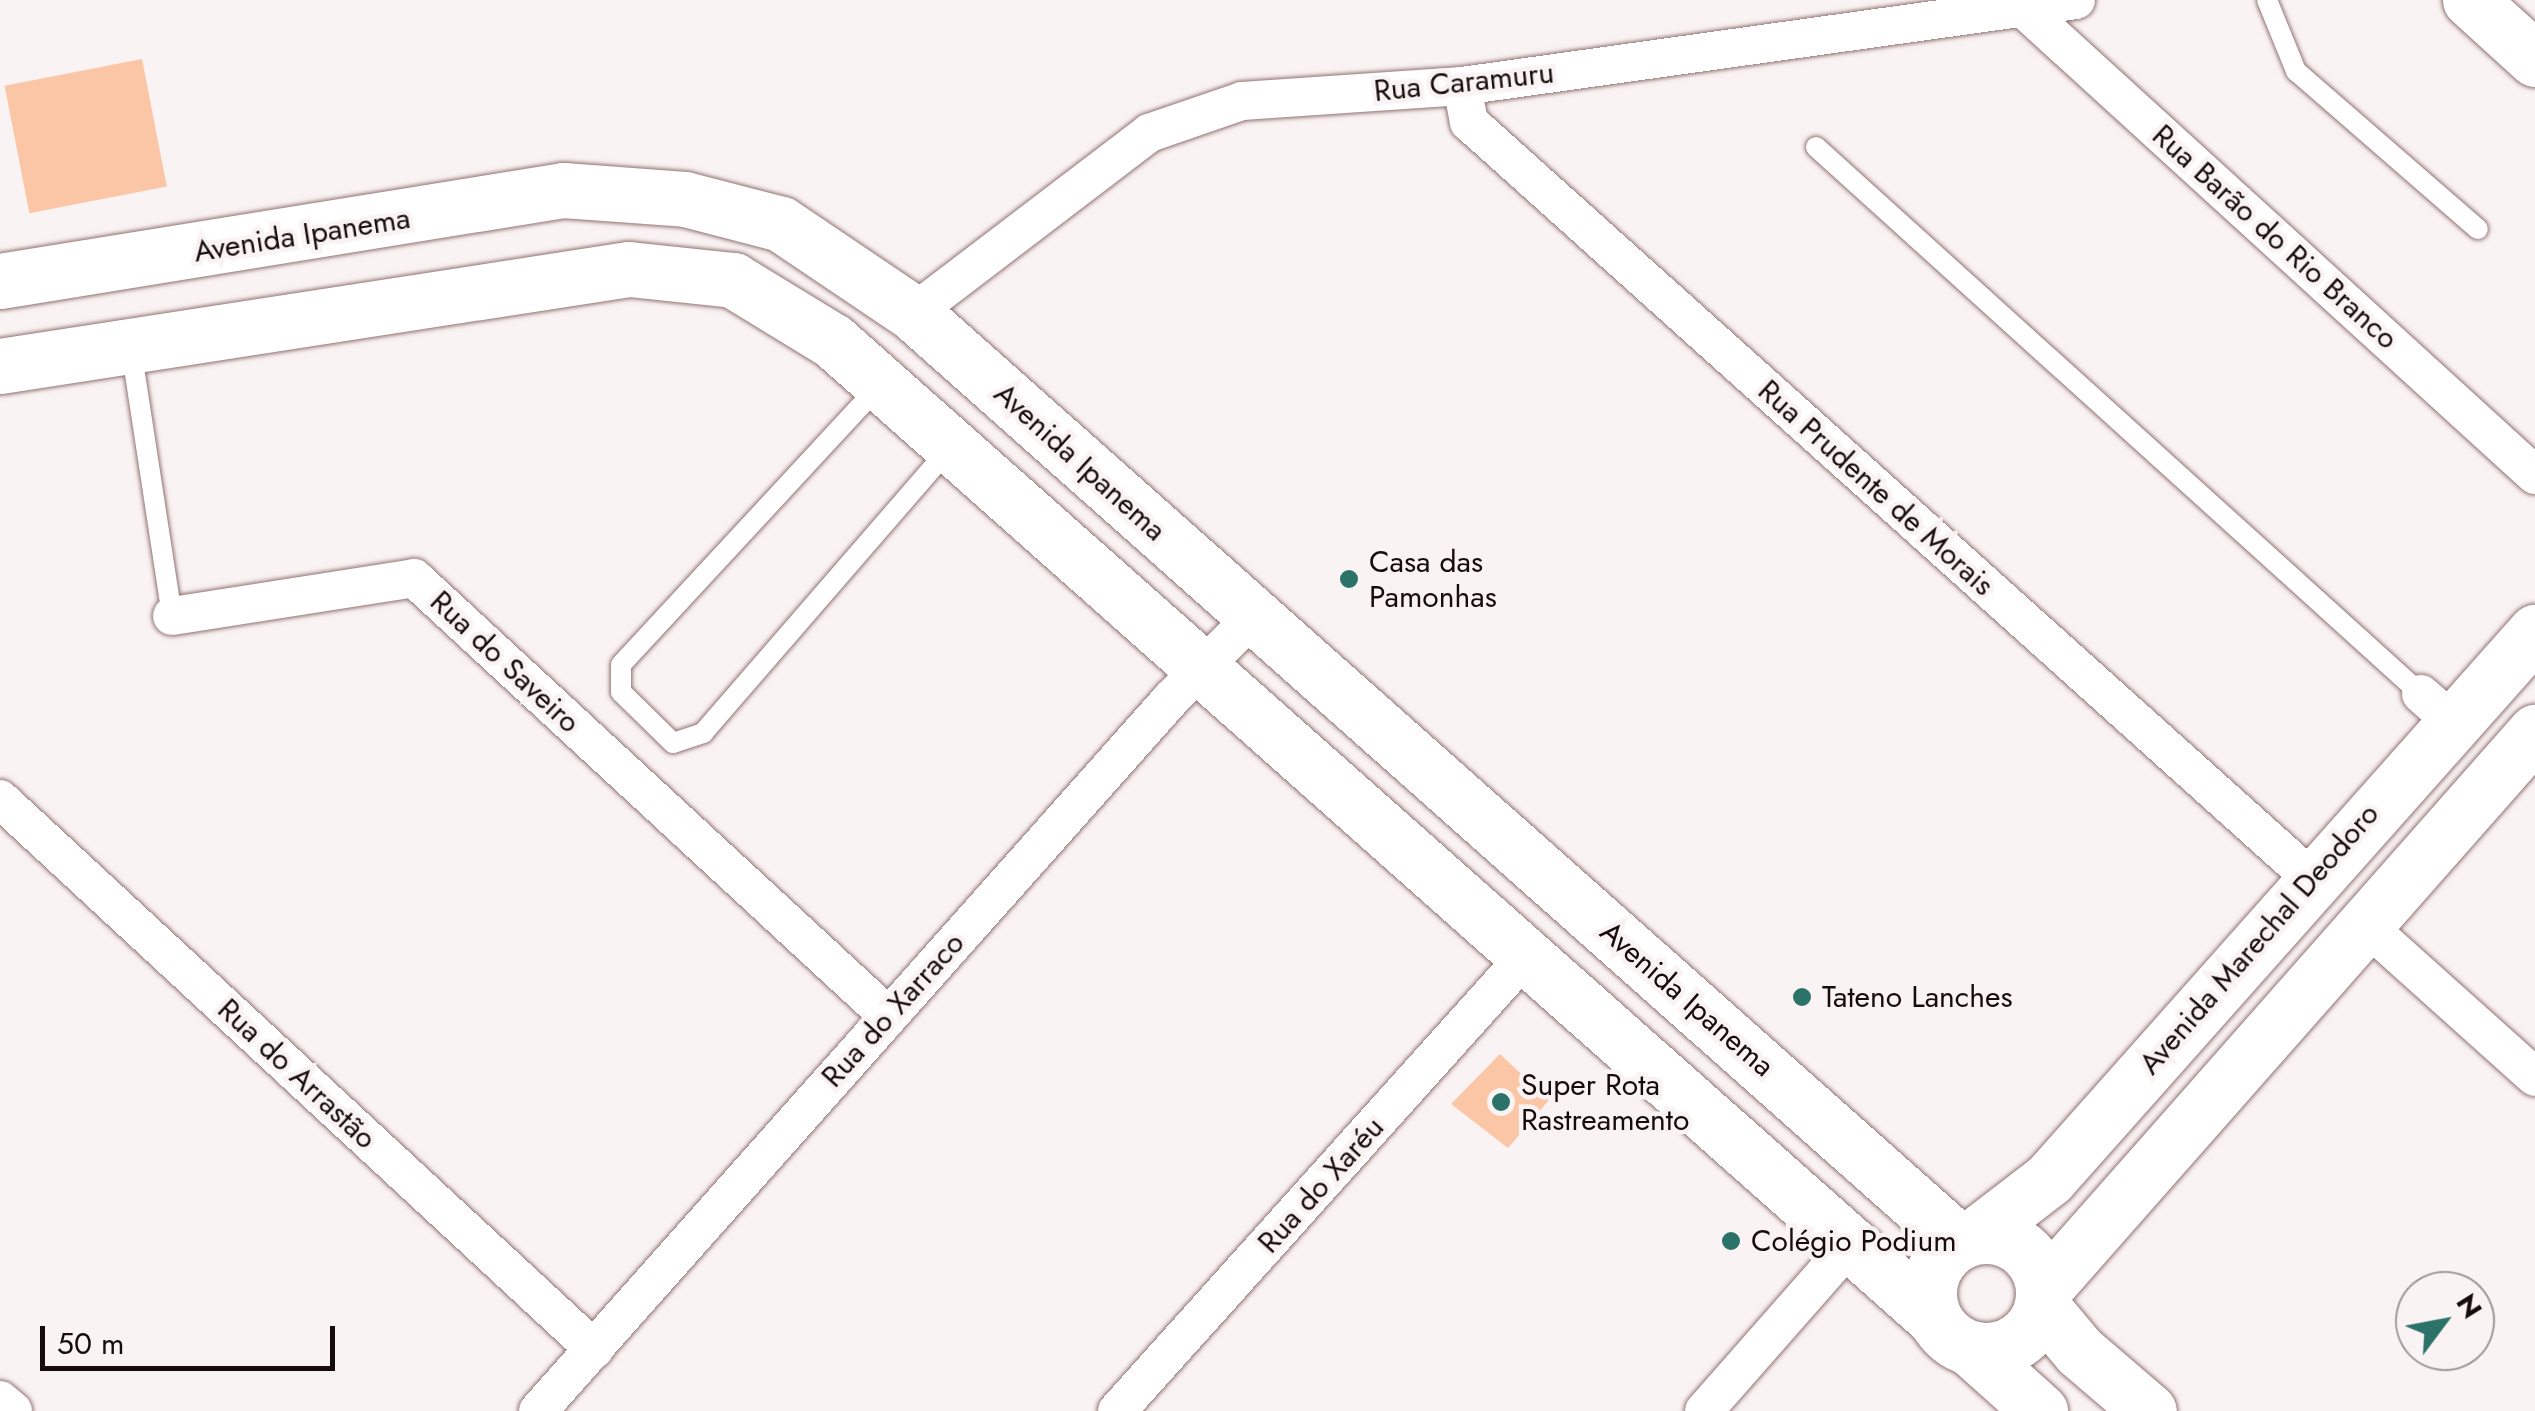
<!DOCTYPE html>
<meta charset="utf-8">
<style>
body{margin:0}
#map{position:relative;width:2535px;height:1411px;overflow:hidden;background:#faf3f3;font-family:Jost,sans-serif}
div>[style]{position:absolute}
.building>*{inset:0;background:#fbc6a6;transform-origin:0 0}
.roads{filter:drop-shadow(0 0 2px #927272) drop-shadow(0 0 2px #927272)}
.lane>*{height:20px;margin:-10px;padding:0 10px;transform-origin:10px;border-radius:10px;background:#fff}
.street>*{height:38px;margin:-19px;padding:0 19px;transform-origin:19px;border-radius:19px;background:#fff}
.secondary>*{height:55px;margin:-27.5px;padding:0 27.5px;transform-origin:27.5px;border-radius:27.5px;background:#fff}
.primary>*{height:55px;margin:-27.5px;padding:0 27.5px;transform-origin:27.5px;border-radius:27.5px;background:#fff}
.primary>.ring{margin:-27.5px;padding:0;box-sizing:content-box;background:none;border:55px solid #fff;border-radius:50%}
.dots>*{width:28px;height:28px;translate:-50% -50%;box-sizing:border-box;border:5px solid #faf3f3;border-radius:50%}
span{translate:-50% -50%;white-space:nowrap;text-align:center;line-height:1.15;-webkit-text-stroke:9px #faf3f3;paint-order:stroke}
.street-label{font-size:30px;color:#170c0c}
.poi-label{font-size:30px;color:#170c0c}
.left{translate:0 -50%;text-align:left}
.north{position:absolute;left:2395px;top:1271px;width:100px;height:100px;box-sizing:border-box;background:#faf3f3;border:2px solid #9f9797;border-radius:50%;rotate:58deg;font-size:28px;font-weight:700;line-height:40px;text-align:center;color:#170c0c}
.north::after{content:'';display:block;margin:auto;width:35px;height:45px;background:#2b7269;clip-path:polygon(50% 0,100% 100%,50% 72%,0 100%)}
.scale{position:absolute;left:40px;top:1326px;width:295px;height:45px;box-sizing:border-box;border:5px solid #170c0c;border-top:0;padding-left:12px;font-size:30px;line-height:35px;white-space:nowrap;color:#170c0c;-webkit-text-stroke:8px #faf3f3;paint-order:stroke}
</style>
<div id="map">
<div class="building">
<i style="left:142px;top:59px;width:130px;height:140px;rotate:79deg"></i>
<i style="clip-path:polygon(1500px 1054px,1549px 1100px,1508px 1148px,1451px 1104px)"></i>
</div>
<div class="roads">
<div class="lane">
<i style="left:2267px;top:0;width:77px;rotate:67.8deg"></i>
<i style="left:2296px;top:71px;width:241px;rotate:41deg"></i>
<i style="left:1816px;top:147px;width:816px;rotate:42.12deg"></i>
<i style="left:131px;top:348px;width:271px;rotate:81.3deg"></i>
<i style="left:880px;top:385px;width:381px;rotate:132.8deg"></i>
<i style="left:621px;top:665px;width:27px;rotate:90deg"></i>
<i style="left:621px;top:692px;width:73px;rotate:44.4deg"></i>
<i style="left:673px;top:743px;width:32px;rotate:-18deg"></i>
<i style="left:703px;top:733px;width:377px;rotate:-49.1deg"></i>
</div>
<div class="street">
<i style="left:2014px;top:0;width:705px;rotate:42.36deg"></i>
<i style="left:1462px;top:86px;width:37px;rotate:79deg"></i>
<i style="left:1469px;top:122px;width:1132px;rotate:41.92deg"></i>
<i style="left:913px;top:313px;width:297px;rotate:-37.3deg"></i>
<i style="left:1149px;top:133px;width:98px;rotate:-19deg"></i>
<i style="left:1242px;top:101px;width:221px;rotate:-3.9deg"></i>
<i style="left:1462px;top:86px;width:620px;rotate:-7.97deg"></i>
<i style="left:172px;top:616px;width:245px;rotate:-8.9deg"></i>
<i style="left:414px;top:578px;width:644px;rotate:42.73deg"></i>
<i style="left:2421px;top:694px;width:43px;rotate:41.2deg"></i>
<i style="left:0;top:799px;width:810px;rotate:42.8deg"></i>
<i style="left:2369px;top:928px;width:223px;rotate:41.9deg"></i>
<i style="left:0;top:1400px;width:17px;rotate:40deg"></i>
<i style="left:538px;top:1411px;width:953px;rotate:-48.36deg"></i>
<i style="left:1171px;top:699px;width:117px;rotate:-45deg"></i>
<i style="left:1117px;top:1411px;width:609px;rotate:-48.06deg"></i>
<i style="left:1704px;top:1411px;width:221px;rotate:-48.7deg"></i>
</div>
<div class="secondary">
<i style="left:2470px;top:0;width:88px;rotate:42.2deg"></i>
<i style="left:2043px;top:1308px;width:56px;rotate:50.1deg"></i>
<i style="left:2079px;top:1351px;width:92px;rotate:40.6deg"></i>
<i style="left:1971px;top:1349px;width:93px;rotate:41.9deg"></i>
</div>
<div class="primary">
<i style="left:0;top:281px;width:570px;rotate:-9.18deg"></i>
<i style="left:563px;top:190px;width:122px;rotate:4.2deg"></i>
<i style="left:685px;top:199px;width:99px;rotate:14.6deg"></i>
<i style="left:781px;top:224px;width:159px;rotate:34deg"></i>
<i style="left:913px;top:313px;width:1399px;rotate:41.61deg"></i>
<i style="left:0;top:366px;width:636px;rotate:-8.77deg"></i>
<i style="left:629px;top:269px;width:105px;rotate:6deg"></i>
<i style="left:733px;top:280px;width:117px;rotate:31.4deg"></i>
<i style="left:833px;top:341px;width:1472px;rotate:41.59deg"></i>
<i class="ring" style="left:1929px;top:1236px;width:59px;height:59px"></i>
<i style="left:1975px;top:1236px;width:93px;rotate:-37.6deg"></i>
<i style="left:2049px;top:1179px;width:732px;rotate:-48.38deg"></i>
<i style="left:2044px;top:1289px;width:743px;rotate:-48.6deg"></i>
</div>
</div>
<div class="dots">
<i style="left:1349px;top:579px;background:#2b7269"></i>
<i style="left:1802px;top:997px;background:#2b7269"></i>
<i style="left:1501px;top:1102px;background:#2b7269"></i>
<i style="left:1731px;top:1241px;background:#2b7269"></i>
</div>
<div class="street-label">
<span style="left:1464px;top:82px;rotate:-6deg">Rua Caramuru</span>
<span style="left:302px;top:235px;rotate:-9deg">Avenida Ipanema</span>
<span style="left:2275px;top:237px;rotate:42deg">Rua Barão do Rio Branco</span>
<span style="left:1080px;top:462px;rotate:42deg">Avenida Ipanema</span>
<span style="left:1876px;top:488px;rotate:42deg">Rua Prudente de Morais</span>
<span style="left:505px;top:662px;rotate:43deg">Rua do Saveiro</span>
<span style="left:2259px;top:939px;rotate:-49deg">Avenida Marechal Deodoro</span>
<span style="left:1687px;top:999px;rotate:41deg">Avenida Ipanema</span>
<span style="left:893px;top:1010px;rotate:-48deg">Rua do Xarraco</span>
<span style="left:297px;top:1074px;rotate:43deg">Rua do Arrastão</span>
<span style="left:1321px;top:1185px;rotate:-48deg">Rua do Xaréu</span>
</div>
<div class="poi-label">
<span class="left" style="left:1369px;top:579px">Casa das<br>Pamonhas</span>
<span class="left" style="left:1822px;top:997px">Tateno Lanches</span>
<span class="left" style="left:1521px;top:1102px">Super Rota<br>Rastreamento</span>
<span class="left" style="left:1751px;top:1241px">Colégio Podium</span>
</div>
<div class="north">N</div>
<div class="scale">50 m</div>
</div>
